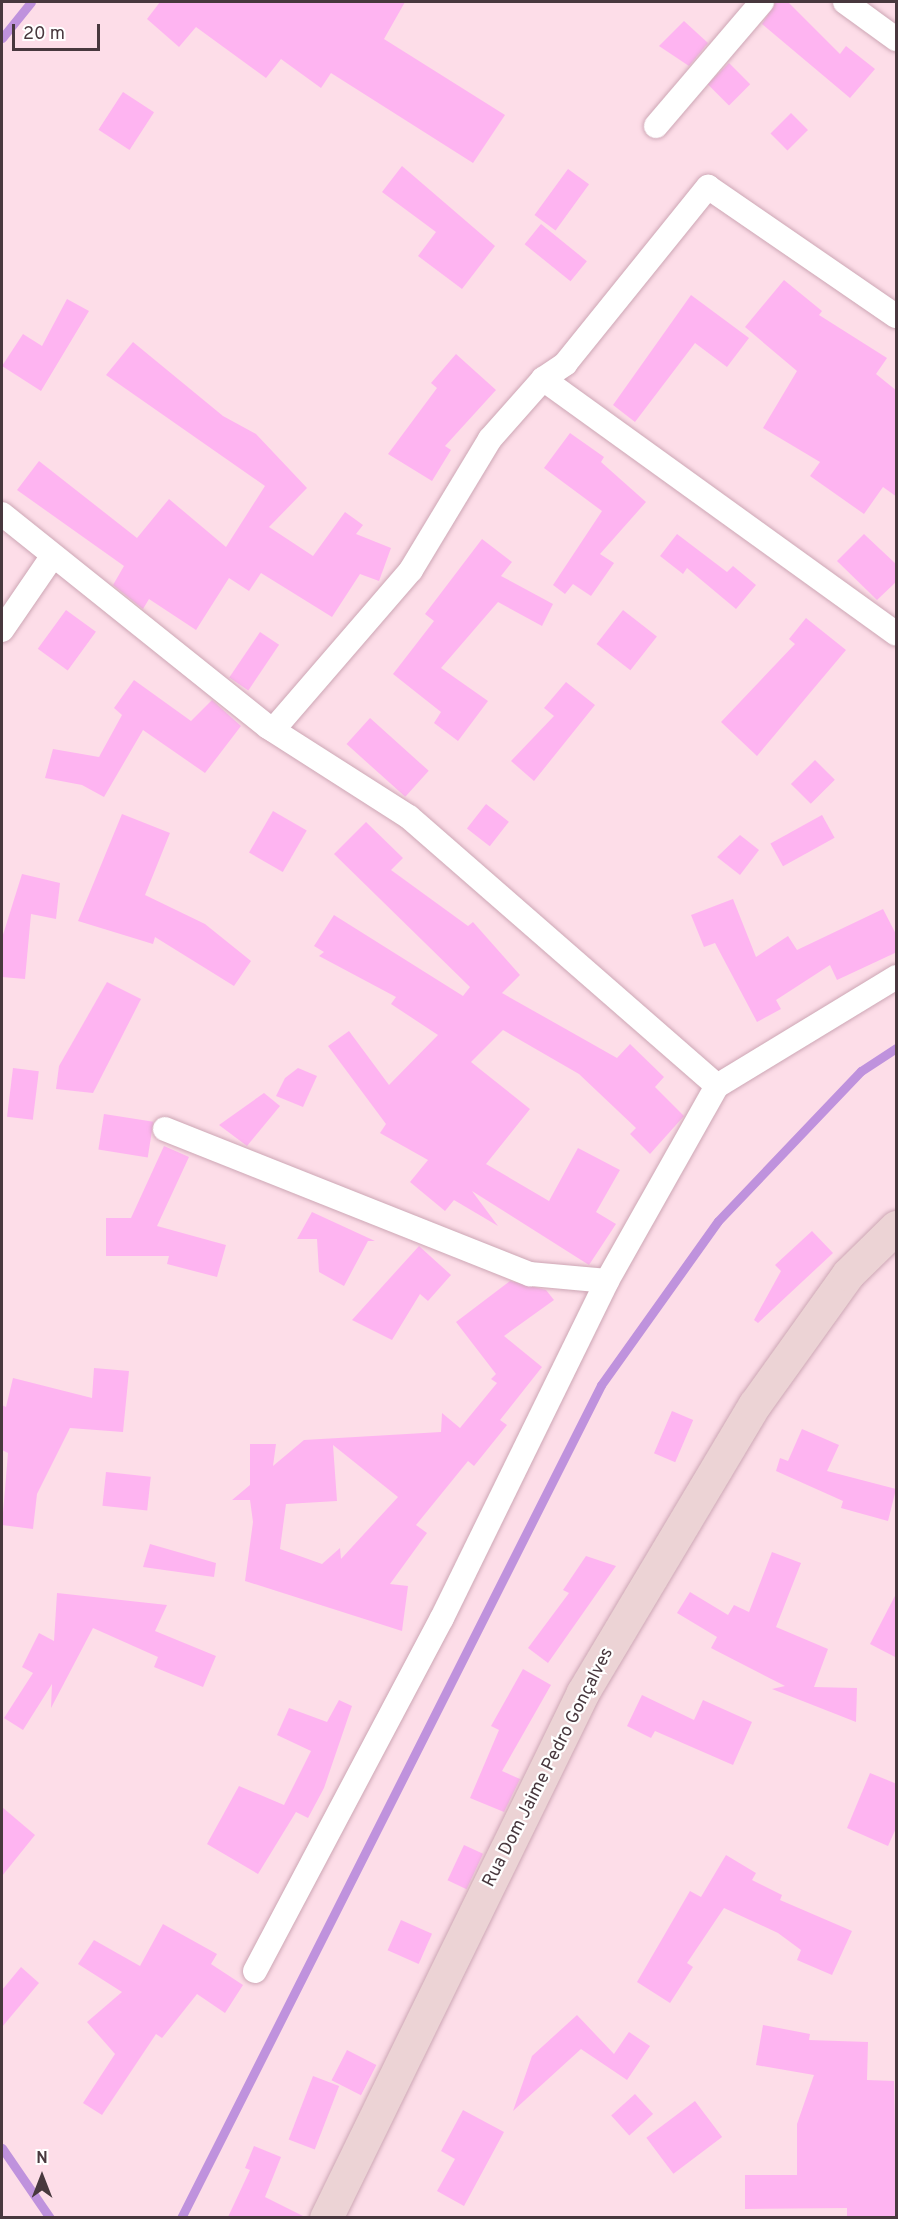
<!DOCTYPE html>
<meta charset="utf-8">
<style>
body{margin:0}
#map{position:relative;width:898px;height:2219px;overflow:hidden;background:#fddde8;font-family:Overpass,sans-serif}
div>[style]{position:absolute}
.stream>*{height:9px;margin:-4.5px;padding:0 4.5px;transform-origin:4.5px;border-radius:4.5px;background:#bf92dd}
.building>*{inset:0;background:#feb4f1;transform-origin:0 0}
.roads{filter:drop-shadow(0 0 2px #cda7b5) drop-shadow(0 0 2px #cda7b5)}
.minor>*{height:24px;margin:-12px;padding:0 12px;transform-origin:12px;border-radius:12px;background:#fff}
.secondary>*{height:33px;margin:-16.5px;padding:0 16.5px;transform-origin:16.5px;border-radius:16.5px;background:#ecd3d5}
span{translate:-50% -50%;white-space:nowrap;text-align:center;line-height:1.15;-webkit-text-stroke:4.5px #fff;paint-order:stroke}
.street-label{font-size:18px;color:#48383e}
.frame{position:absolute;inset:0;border:3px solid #48383e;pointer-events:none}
.north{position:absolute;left:12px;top:2147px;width:60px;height:60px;-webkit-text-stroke:4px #fff;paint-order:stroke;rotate:0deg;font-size:16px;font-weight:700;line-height:24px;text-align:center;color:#48383e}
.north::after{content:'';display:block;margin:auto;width:21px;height:27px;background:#48383e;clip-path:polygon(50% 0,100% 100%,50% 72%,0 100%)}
.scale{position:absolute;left:12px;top:24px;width:88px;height:27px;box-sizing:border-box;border:3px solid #48383e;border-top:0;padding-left:8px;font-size:18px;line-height:21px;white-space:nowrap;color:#48383e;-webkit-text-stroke:4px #fff;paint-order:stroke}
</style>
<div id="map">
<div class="stream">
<i style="left:2px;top:38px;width:46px;rotate:-51.1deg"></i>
<i style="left:2px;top:2148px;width:85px;rotate:55.6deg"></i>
<i style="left:181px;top:2218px;width:933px;rotate:-63.24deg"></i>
<i style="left:601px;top:1385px;width:201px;rotate:-54.5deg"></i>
<i style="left:718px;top:1221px;width:207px;rotate:-46.4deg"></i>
<i style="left:861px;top:1071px;width:42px;rotate:-33.3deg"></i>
</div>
<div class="building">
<i style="clip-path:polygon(160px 2px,405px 2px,384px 39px,505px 115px,473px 163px,331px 73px,321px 88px,281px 59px,266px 78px,196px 27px,179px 47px,147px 19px)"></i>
<i style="clip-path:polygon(776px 2px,788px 2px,840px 54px,846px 46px,875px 69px,850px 98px,762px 24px)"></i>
<i style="clip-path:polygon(684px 21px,708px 43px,689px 66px,659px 46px)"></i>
<i style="left:729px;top:63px;width:30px;height:30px;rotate:45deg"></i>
<i style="left:123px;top:92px;width:37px;height:45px;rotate:33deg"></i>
<i style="left:791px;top:113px;width:24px;height:29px;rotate:45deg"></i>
<i style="clip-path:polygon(402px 166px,495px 246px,462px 289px,418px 256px,436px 232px,382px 192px)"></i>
<i style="left:568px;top:169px;width:26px;height:57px;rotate:36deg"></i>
<i style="left:541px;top:224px;width:59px;height:26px;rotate:39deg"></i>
<i style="clip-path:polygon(784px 280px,822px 311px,819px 315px,887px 358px,876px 374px,897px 391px,897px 497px,883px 487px,864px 514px,810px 476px,820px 462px,763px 428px,797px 371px,745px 327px)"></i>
<i style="clip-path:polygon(691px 295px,749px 338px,727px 367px,695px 343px,635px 422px,613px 405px)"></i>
<i style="clip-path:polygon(67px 299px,89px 311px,41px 391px,2px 366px,23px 334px,42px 346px)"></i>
<i style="clip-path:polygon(133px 342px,223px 416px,256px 434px,307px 488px,269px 527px,313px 556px,345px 512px,363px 525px,356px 534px,391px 548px,379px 581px,360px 574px,332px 617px,261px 573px,249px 591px,229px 578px,196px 630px,149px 599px,143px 609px,113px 585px,124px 566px,17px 490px,39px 461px,137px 538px,169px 499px,226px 547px,265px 486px,106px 375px)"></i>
<i style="clip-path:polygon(456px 354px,496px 390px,445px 446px,451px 450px,432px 481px,388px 454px,437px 388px,431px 383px)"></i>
<i style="clip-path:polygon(570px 433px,604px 457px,601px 462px,646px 502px,600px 554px,614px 563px,591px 596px,573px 584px,565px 594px,553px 585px,602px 511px,544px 468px)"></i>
<i style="clip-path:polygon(677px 534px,727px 572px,733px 566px,756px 585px,736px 609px,687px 568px,683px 574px,660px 556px)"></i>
<i style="clip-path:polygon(864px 534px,897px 565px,897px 581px,877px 600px,837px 561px)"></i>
<i style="clip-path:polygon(482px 539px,512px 562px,501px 576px,553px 604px,542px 626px,498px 602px,441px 668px,488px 701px,458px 741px,434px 723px,441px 712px,393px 674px,434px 621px,425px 614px)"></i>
<i style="left:66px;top:610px;width:37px;height:48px;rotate:36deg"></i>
<i style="left:623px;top:610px;width:43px;height:43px;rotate:38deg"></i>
<i style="clip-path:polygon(806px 618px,846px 650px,757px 756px,721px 722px,795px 644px,789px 639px)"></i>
<i style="left:260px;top:632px;width:23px;height:55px;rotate:34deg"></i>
<i style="clip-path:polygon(134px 680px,191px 721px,212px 700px,241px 726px,205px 773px,143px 730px,104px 797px,82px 785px,45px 778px,53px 749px,99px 757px,122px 715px,114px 708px)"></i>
<i style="clip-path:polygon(566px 682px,595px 705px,534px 781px,511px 761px,554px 716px,544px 708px)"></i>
<i style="left:370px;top:718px;width:79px;height:35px;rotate:42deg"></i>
<i style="left:815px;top:760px;width:28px;height:34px;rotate:45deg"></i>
<i style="left:486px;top:804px;width:29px;height:31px;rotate:38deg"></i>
<i style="left:273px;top:811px;width:39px;height:48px;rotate:30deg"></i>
<i style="clip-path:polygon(122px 814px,170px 833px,145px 895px,205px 924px,251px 961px,234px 986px,155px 937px,153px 944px,78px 921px)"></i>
<i style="left:822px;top:815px;width:26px;height:59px;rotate:61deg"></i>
<i style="clip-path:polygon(366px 822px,403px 858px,391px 870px,468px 926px,473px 922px,520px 975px,502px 993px,617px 1058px,630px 1044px,664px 1077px,655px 1087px,684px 1116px,650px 1154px,630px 1134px,636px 1128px,579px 1074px,503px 1030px,471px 1062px,530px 1109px,486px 1164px,549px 1201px,578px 1148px,620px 1170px,596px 1212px,616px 1224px,589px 1265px,472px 1191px,498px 1226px,454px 1200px,445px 1211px,410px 1182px,428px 1160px,380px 1133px,386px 1124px,328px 1046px,349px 1031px,389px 1085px,438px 1035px,391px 1004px,396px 997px,319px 956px,324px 952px,314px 946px,334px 915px,463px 996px,470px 987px,334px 854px)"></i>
<i style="clip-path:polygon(740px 835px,759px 850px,740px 875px,717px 857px)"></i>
<i style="clip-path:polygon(22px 874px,60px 883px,56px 919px,31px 914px,25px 979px,2px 977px,2px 938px)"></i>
<i style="clip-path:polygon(733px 899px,756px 957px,788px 936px,797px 950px,883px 909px,897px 936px,897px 952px,837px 980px,830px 965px,776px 1000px,781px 1009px,757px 1022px,715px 943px,704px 947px,691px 915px)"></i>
<i style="clip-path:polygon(107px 982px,141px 999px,93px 1093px,56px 1089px,59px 1066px)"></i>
<i style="left:13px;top:1068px;width:26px;height:49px;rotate:7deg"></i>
<i style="clip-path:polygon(298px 1068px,317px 1076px,303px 1107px,276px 1096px,285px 1078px)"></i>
<i style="clip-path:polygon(264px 1093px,280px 1106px,247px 1146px,219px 1125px)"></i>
<i style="left:104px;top:1114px;width:50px;height:36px;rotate:9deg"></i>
<i style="clip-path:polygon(164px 1146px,189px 1157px,157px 1226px,226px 1245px,217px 1277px,167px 1264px,169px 1256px,106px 1256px,106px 1218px,131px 1218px)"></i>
<i style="clip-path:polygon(312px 1212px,375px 1241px,368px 1241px,344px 1286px,319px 1272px,317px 1239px,297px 1239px)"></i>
<i style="clip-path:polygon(812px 1231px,833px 1253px,758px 1323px,754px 1320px,781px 1271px,775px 1265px)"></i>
<i style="clip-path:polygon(419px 1246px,451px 1275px,428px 1301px,420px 1294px,392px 1340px,352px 1320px)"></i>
<i style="clip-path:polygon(evenodd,510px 1281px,546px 1290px,554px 1300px,504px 1336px,542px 1367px,500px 1420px,507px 1425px,474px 1466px,468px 1461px,416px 1525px,427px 1533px,390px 1584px,408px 1586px,402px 1631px,245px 1581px,253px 1522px,250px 1500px,232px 1500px,250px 1485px,250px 1444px,276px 1444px,273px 1466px,304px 1440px,441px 1432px,442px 1413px,460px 1428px,497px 1383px,491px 1379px,496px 1374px,456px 1322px,510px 1281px,333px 1445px,398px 1497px,341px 1559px,340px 1548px,322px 1564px,280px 1549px,286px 1504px,337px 1501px,333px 1445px)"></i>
<i style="clip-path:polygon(94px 1368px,129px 1371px,123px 1432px,70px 1428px,37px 1494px,33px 1529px,2px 1525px,8px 1453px,2px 1450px,2px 1405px,6px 1407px,13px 1378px,92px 1398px)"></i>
<i style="left:672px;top:1411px;width:23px;height:46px;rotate:23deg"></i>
<i style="clip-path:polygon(802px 1429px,839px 1445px,827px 1471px,896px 1489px,888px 1521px,841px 1508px,843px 1501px,776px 1471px,780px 1458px,788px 1461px)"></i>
<i style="left:106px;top:1472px;width:45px;height:34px;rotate:6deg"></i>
<i style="clip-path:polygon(150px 1544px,216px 1563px,214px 1577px,143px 1567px)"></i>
<i style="clip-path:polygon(772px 1552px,801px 1563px,776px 1627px,828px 1649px,814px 1687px,857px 1688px,856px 1722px,772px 1689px,785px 1686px,711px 1648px,717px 1637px,677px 1613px,690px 1592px,728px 1615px,734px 1605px,749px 1612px)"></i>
<i style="clip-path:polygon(586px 1556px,616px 1566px,548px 1663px,528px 1648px,569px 1593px,563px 1590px)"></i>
<i style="clip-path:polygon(897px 1592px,897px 1658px,870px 1644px)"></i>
<i style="clip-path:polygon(57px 1593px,167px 1605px,155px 1631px,216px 1656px,203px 1687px,154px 1667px,158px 1657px,93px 1628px,51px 1708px,52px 1684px,23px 1730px,4px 1718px,33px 1673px,22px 1667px,39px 1633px,54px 1641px)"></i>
<i style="clip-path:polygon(523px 1669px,551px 1685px,502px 1771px,520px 1779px,504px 1812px,470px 1798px,499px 1730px,491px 1726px)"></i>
<i style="clip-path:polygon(642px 1695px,694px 1720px,703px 1700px,752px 1722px,733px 1765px,655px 1731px,651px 1738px,627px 1726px)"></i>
<i style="clip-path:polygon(339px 1700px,352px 1706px,324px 1788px,308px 1818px,296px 1812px,258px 1874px,207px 1844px,239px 1786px,284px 1805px,311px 1751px,277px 1735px,289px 1708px,327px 1722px)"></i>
<i style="clip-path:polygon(870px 1773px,897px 1784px,897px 1826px,888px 1846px,847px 1828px)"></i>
<i style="clip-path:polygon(2px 1807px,35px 1835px,2px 1876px)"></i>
<i style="left:464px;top:1845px;width:21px;height:39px;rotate:25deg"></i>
<i style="clip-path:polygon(726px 1855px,756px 1873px,752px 1880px,782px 1895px,780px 1900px,852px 1931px,832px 1975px,797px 1960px,801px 1950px,778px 1933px,724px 1908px,687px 1963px,693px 1967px,670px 2003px,637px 1982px,690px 1891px,701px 1897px)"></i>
<i style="left:401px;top:1920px;width:34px;height:33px;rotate:24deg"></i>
<i style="clip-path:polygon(163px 1924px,217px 1954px,211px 1964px,243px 1985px,225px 2013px,197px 1994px,162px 2038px,156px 2034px,102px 2115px,83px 2103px,115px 2054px,87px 2022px,122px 1992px,78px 1964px,94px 1940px,140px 1966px)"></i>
<i style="clip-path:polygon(21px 1967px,39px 1983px,2px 2027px,2px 1990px)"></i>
<i style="clip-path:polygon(577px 2015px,614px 2054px,629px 2032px,650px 2046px,627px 2080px,581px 2049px,513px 2111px,532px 2056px)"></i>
<i style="clip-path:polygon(763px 2025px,810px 2034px,809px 2040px,868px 2042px,867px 2080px,894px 2081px,897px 2217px,847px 2217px,847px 2208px,745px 2209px,745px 2175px,797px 2175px,797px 2124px,814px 2075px,756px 2065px)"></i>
<i style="left:347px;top:2050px;width:33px;height:34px;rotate:27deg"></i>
<i style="left:313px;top:2076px;width:28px;height:68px;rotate:21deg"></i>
<i style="left:635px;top:2094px;width:27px;height:32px;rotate:48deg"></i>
<i style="left:695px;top:2101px;width:45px;height:61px;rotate:53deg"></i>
<i style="clip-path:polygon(463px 2110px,504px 2132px,464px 2206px,437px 2191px,455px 2159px,441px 2151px)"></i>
<i style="clip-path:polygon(254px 2146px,281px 2157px,265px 2197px,305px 2217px,228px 2217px,250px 2170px,245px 2168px)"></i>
</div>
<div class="roads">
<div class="minor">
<i style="left:845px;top:2px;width:63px;rotate:36deg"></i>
<i style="left:656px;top:126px;width:163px;rotate:-49.5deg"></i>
<i style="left:543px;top:379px;width:435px;rotate:35.8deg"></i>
<i style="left:2px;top:514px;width:341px;rotate:38.7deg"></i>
<i style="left:268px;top:727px;width:167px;rotate:32.6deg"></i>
<i style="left:409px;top:817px;width:409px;rotate:41.1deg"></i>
<i style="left:2px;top:630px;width:88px;rotate:-55.6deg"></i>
<i style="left:273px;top:730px;width:211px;rotate:-49.2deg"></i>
<i style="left:411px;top:570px;width:153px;rotate:-58.9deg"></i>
<i style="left:490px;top:439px;width:80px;rotate:-48.5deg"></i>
<i style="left:543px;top:379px;width:27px;rotate:-34deg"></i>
<i style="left:565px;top:364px;width:228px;rotate:-51.1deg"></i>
<i style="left:708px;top:187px;width:228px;rotate:34.5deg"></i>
<i style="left:165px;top:1129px;width:393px;rotate:21.7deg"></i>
<i style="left:530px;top:1274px;width:77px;rotate:5.2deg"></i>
<i style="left:255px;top:1971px;width:399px;rotate:-62.1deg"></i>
<i style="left:442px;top:1618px;width:375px;rotate:-63.9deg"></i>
<i style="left:607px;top:1281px;width:224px;rotate:-60.6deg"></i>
<i style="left:717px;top:1086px;width:210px;rotate:-31.3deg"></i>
</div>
<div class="secondary">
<i style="left:326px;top:2218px;width:585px;rotate:-63.96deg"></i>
<i style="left:583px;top:1692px;width:335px;rotate:-59.2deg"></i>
<i style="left:755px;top:1404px;width:160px;rotate:-54.4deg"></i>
<i style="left:848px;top:1274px;width:67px;rotate:-44.4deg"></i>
</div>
</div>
<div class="street-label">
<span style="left:549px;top:1768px;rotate:-63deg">Rua Dom Jaime Pedro Gonçalves</span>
</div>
<div class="frame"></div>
<div class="north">N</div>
<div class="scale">20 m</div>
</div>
